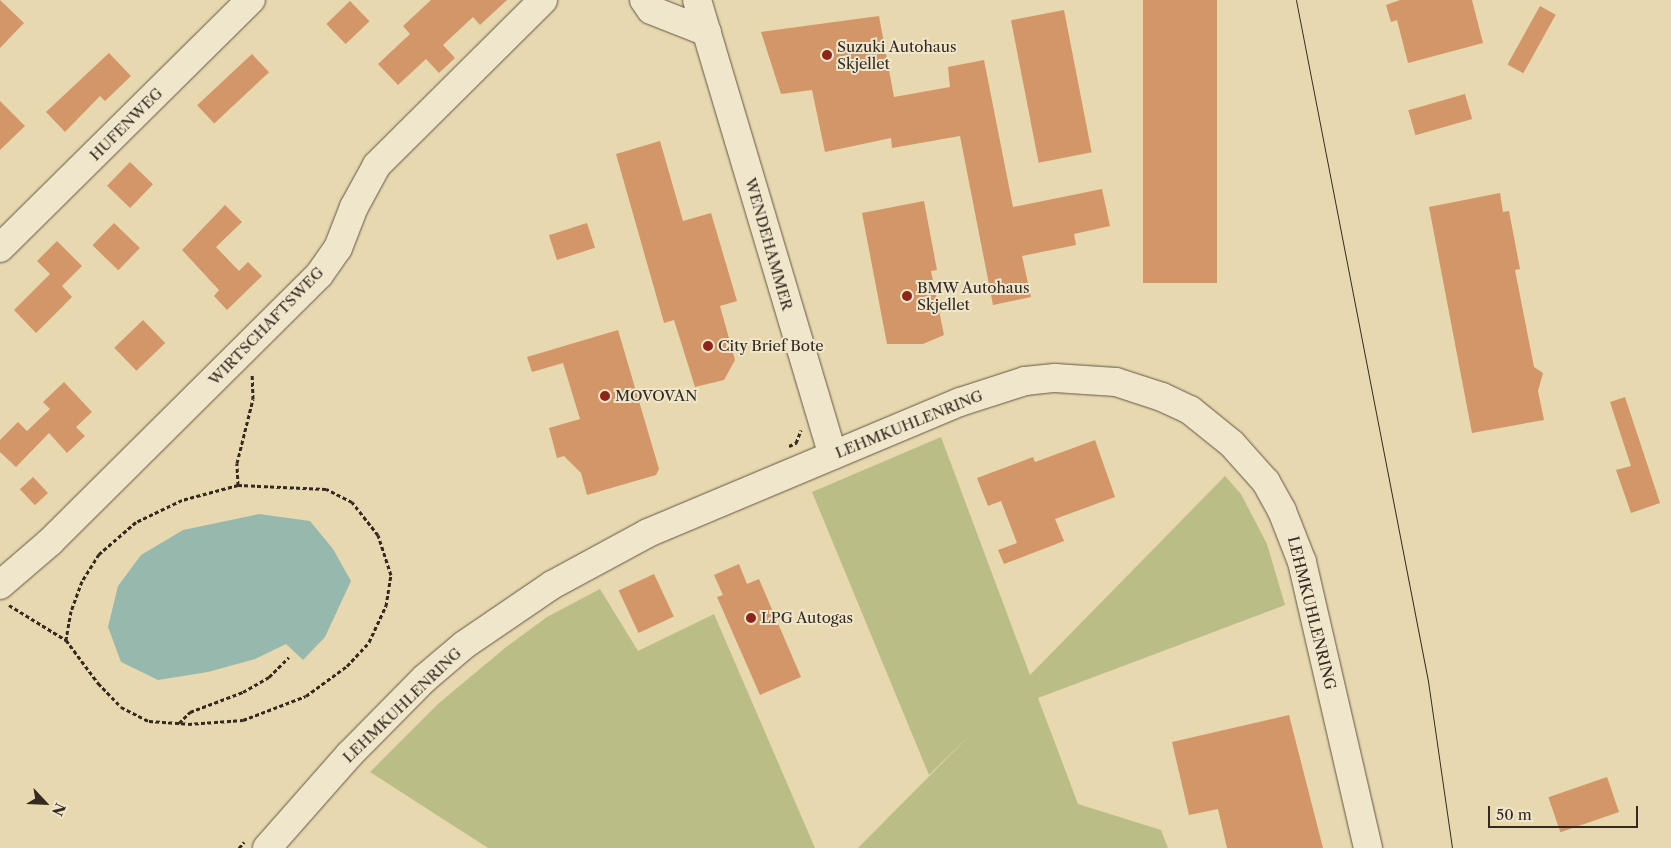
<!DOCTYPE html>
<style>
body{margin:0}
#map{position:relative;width:1671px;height:848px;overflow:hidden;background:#e7d8af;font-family:"Libre Caslon Text",serif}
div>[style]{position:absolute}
.green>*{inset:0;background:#bbbd87}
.water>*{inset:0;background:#97b9ad}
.building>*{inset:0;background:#d39668;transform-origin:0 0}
.path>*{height:3px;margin-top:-1.5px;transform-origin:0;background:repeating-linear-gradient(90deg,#352a21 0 4px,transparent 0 6.5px)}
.roads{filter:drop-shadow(0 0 1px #625644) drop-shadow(0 0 1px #625644)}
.minor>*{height:28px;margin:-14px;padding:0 14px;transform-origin:14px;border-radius:14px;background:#efe6cb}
.tram>*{height:1px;margin:-0.5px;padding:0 0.5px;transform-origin:0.5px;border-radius:0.5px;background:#352a21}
.dots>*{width:14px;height:14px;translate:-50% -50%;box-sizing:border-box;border:2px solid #efe6cb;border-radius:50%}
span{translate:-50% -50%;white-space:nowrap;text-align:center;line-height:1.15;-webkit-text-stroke:4px #efe6cb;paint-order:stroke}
.poi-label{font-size:15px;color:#352a21}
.left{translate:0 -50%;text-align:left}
.street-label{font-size:15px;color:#352a21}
.north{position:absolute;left:20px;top:778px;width:50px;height:50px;-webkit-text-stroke:4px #efe6cb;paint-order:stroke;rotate:115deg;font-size:14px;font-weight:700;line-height:20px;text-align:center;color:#352a21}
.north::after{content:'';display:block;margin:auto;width:18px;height:22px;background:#352a21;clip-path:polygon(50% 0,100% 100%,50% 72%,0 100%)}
.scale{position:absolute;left:1488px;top:806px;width:150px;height:22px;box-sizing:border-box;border:2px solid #352a21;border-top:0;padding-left:6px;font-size:15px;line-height:18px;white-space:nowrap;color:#352a21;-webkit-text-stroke:4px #efe6cb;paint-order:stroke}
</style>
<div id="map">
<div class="green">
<i style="clip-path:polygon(941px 437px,1030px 675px,1225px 476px,1241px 494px,1267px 544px,1285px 605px,1038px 698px,1078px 804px,1161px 830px,1168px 848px,858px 848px,975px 730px,929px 775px,812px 492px)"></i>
<i style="clip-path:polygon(600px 589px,638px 651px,714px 614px,815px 848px,488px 848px,370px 772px,439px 703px,505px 648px,547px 617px)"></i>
</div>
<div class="water">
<i style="clip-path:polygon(259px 514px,310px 521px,333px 549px,351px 581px,325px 637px,303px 660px,286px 644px,255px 659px,208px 672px,158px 680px,121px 662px,108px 627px,118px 586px,141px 555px,183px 530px)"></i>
</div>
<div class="building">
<i style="clip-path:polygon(0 0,24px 23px,0 48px)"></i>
<i style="clip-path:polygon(431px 0,507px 0,480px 25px,473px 17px,443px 45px,455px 58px,439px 73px,426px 59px,398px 85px,378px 64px,410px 34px,403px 26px)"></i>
<i style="left:1143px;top:0;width:74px;height:283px"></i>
<i style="clip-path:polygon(1400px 0,1472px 0,1483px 43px,1408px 63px,1397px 20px,1391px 22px,1386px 5px)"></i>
<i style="left:350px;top:1px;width:28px;height:33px;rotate:46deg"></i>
<i style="left:1540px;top:6px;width:18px;height:67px;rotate:29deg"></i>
<i style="left:1064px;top:10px;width:145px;height:54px;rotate:79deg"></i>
<i style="clip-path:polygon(879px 16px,894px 97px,950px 87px,948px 67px,984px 60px,1013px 207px,1102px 189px,1110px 226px,1074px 234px,1076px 245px,1022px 256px,1031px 297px,993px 305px,960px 136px,892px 148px,891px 138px,825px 152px,812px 90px,781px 94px,761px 32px)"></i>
<i style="clip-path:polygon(109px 53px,131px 76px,105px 101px,100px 96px,65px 132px,46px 112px)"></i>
<i style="left:252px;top:54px;width:25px;height:75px;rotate:47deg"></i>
<i style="left:1465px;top:94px;width:26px;height:59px;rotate:74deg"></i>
<i style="clip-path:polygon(0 101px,25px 126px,0 150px)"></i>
<i style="clip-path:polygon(660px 141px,683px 221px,711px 213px,737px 301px,720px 306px,735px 360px,724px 380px,695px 387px,674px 320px,664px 323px,616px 154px)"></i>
<i style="left:130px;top:162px;width:32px;height:33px;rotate:44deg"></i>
<i style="clip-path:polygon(1500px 193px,1503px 212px,1509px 211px,1520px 269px,1515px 270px,1534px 367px,1543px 373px,1538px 391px,1544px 420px,1472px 433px,1429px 207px)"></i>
<i style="clip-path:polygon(924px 201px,937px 270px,931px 271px,944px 335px,923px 344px,887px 344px,862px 213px)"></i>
<i style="clip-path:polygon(225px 205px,242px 222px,216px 247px,239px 271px,248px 262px,262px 276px,227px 310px,214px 296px,219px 290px,182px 250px)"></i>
<i style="left:114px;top:223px;width:36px;height:31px;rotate:44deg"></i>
<i style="left:587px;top:223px;width:26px;height:40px;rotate:72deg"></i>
<i style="clip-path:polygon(57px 241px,82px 266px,62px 286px,72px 297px,36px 333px,14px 310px,50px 274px,37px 261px)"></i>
<i style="left:143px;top:320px;width:32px;height:40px;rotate:46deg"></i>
<i style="clip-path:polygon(618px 330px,659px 469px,656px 475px,587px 495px,581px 473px,564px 456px,557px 458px,549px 428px,580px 419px,563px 363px,532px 372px,527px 357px)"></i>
<i style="clip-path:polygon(64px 382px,92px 412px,76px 427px,85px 436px,67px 453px,49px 433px,16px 467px,0 452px,0 440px,18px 422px,27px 431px,50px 409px,43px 402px)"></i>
<i style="clip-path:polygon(1625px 397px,1660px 503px,1631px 513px,1616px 470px,1631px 466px,1610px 402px)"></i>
<i style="clip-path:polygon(1095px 440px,1115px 497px,1055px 519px,1064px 541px,1004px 564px,998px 550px,1017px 543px,1001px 501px,988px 506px,977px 478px,1033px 457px,1035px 462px)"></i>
<i style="left:33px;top:477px;width:22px;height:18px;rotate:47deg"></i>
<i style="clip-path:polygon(739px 564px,747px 584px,759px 579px,801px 677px,760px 695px,717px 597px,723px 595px,714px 575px)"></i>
<i style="left:654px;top:574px;width:47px;height:39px;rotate:65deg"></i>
<i style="clip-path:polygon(1289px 715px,1323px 848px,1227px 848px,1218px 809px,1189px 815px,1172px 742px)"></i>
<i style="left:1607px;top:777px;width:37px;height:62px;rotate:71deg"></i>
</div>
<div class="path">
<i style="left:789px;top:446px;width:8px;rotate:-23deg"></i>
<i style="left:796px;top:443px;width:14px;rotate:-69deg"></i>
<i style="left:238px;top:485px;width:22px;rotate:-93deg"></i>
<i style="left:237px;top:463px;width:66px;rotate:-76deg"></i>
<i style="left:253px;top:399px;width:24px;rotate:-92deg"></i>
<i style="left:9px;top:605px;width:67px;rotate:31.6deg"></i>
<i style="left:66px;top:640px;width:54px;rotate:53.3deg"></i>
<i style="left:98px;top:683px;width:33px;rotate:46deg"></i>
<i style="left:121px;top:707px;width:31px;rotate:27deg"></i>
<i style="left:149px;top:721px;width:39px;rotate:4deg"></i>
<i style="left:188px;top:724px;width:55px;rotate:-4.2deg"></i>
<i style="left:243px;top:720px;width:67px;rotate:-20.9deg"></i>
<i style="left:306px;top:696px;width:51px;rotate:-36.2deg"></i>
<i style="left:347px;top:666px;width:33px;rotate:-47deg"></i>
<i style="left:369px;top:642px;width:40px;rotate:-65deg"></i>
<i style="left:386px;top:606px;width:31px;rotate:-81deg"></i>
<i style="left:391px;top:575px;width:42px;rotate:-108deg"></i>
<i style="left:378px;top:535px;width:42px;rotate:-128.2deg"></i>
<i style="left:352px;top:502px;width:29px;rotate:-153deg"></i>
<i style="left:326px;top:489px;width:88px;rotate:-177.4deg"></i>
<i style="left:238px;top:485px;width:58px;rotate:165deg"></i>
<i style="left:182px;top:500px;width:51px;rotate:154.4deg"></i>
<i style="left:136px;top:522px;width:49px;rotate:139.1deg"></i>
<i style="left:99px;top:554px;width:32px;rotate:122deg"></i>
<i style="left:82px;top:581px;width:32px;rotate:110deg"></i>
<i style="left:71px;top:611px;width:29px;rotate:100deg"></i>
<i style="left:179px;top:723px;width:16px;rotate:-45deg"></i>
<i style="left:190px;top:712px;width:57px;rotate:-20.7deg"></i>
<i style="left:243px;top:692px;width:30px;rotate:-30deg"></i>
<i style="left:269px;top:677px;width:28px;rotate:-45deg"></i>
<i style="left:239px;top:848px;width:8px;rotate:-50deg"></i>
</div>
<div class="roads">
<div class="minor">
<i style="left:644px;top:0;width:12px;rotate:55deg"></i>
<i style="left:651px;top:10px;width:60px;rotate:21.4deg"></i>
<i style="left:697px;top:0;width:475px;rotate:73.4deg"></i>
<i style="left:0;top:248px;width:353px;rotate:-44.7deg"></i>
<i style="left:0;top:585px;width:66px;rotate:-40.7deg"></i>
<i style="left:50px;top:542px;width:379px;rotate:-44.8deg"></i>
<i style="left:319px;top:275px;width:33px;rotate:-55deg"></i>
<i style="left:338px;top:248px;width:44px;rotate:-68.7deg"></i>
<i style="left:354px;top:207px;width:48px;rotate:-61.3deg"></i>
<i style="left:377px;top:165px;width:234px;rotate:-44.8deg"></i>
<i style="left:267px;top:848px;width:124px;rotate:-48.6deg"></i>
<i style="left:349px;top:755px;width:107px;rotate:-45.4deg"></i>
<i style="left:424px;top:679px;width:52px;rotate:-40.4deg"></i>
<i style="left:464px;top:645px;width:107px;rotate:-34.3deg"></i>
<i style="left:552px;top:585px;width:109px;rotate:-28.4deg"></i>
<i style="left:648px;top:533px;width:338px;rotate:-22.8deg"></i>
<i style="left:960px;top:402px;width:68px;rotate:-17.9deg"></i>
<i style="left:1025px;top:381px;width:30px;rotate:-6deg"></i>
<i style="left:1055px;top:378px;width:61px;rotate:3.8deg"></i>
<i style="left:1116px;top:382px;width:48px;rotate:18.1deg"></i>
<i style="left:1162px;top:397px;width:31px;rotate:25deg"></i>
<i style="left:1190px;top:410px;width:54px;rotate:39deg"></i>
<i style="left:1232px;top:444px;width:51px;rotate:48.2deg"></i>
<i style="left:1266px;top:482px;width:33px;rotate:61deg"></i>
<i style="left:1282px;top:511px;width:55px;rotate:68.6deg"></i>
<i style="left:1302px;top:562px;width:294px;rotate:77deg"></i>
</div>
</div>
<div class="tram">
<i style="left:1296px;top:0;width:694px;rotate:79.03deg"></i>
<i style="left:1428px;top:681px;width:169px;rotate:81.8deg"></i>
</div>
<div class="dots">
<i style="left:827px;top:55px;background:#8f2418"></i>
<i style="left:907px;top:296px;background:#8f2418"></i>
<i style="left:708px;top:346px;background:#8f2418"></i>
<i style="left:605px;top:396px;background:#8f2418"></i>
<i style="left:751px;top:618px;background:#8f2418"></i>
</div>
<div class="poi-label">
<span class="left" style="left:837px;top:55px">Suzuki Autohaus<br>Skjellet</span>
<span class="left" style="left:917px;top:296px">BMW Autohaus<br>Skjellet</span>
<span class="left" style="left:718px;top:346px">City Brief Bote</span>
<span class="left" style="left:615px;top:396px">MOVOVAN</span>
<span class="left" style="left:761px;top:618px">LPG Autogas</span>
</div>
<div class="street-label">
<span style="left:126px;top:124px;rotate:-45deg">HUFENWEG</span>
<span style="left:769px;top:244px;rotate:74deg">WENDEHAMMER</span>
<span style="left:266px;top:326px;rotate:-46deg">WIRTSCHAFTSWEG</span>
<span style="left:909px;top:424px;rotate:-22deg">LEHMKUHLENRING</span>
<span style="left:1312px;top:613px;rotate:76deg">LEHMKUHLENRING</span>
<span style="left:402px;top:705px;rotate:-44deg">LEHMKUHLENRING</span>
</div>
<div class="north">N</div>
<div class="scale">50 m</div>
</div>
